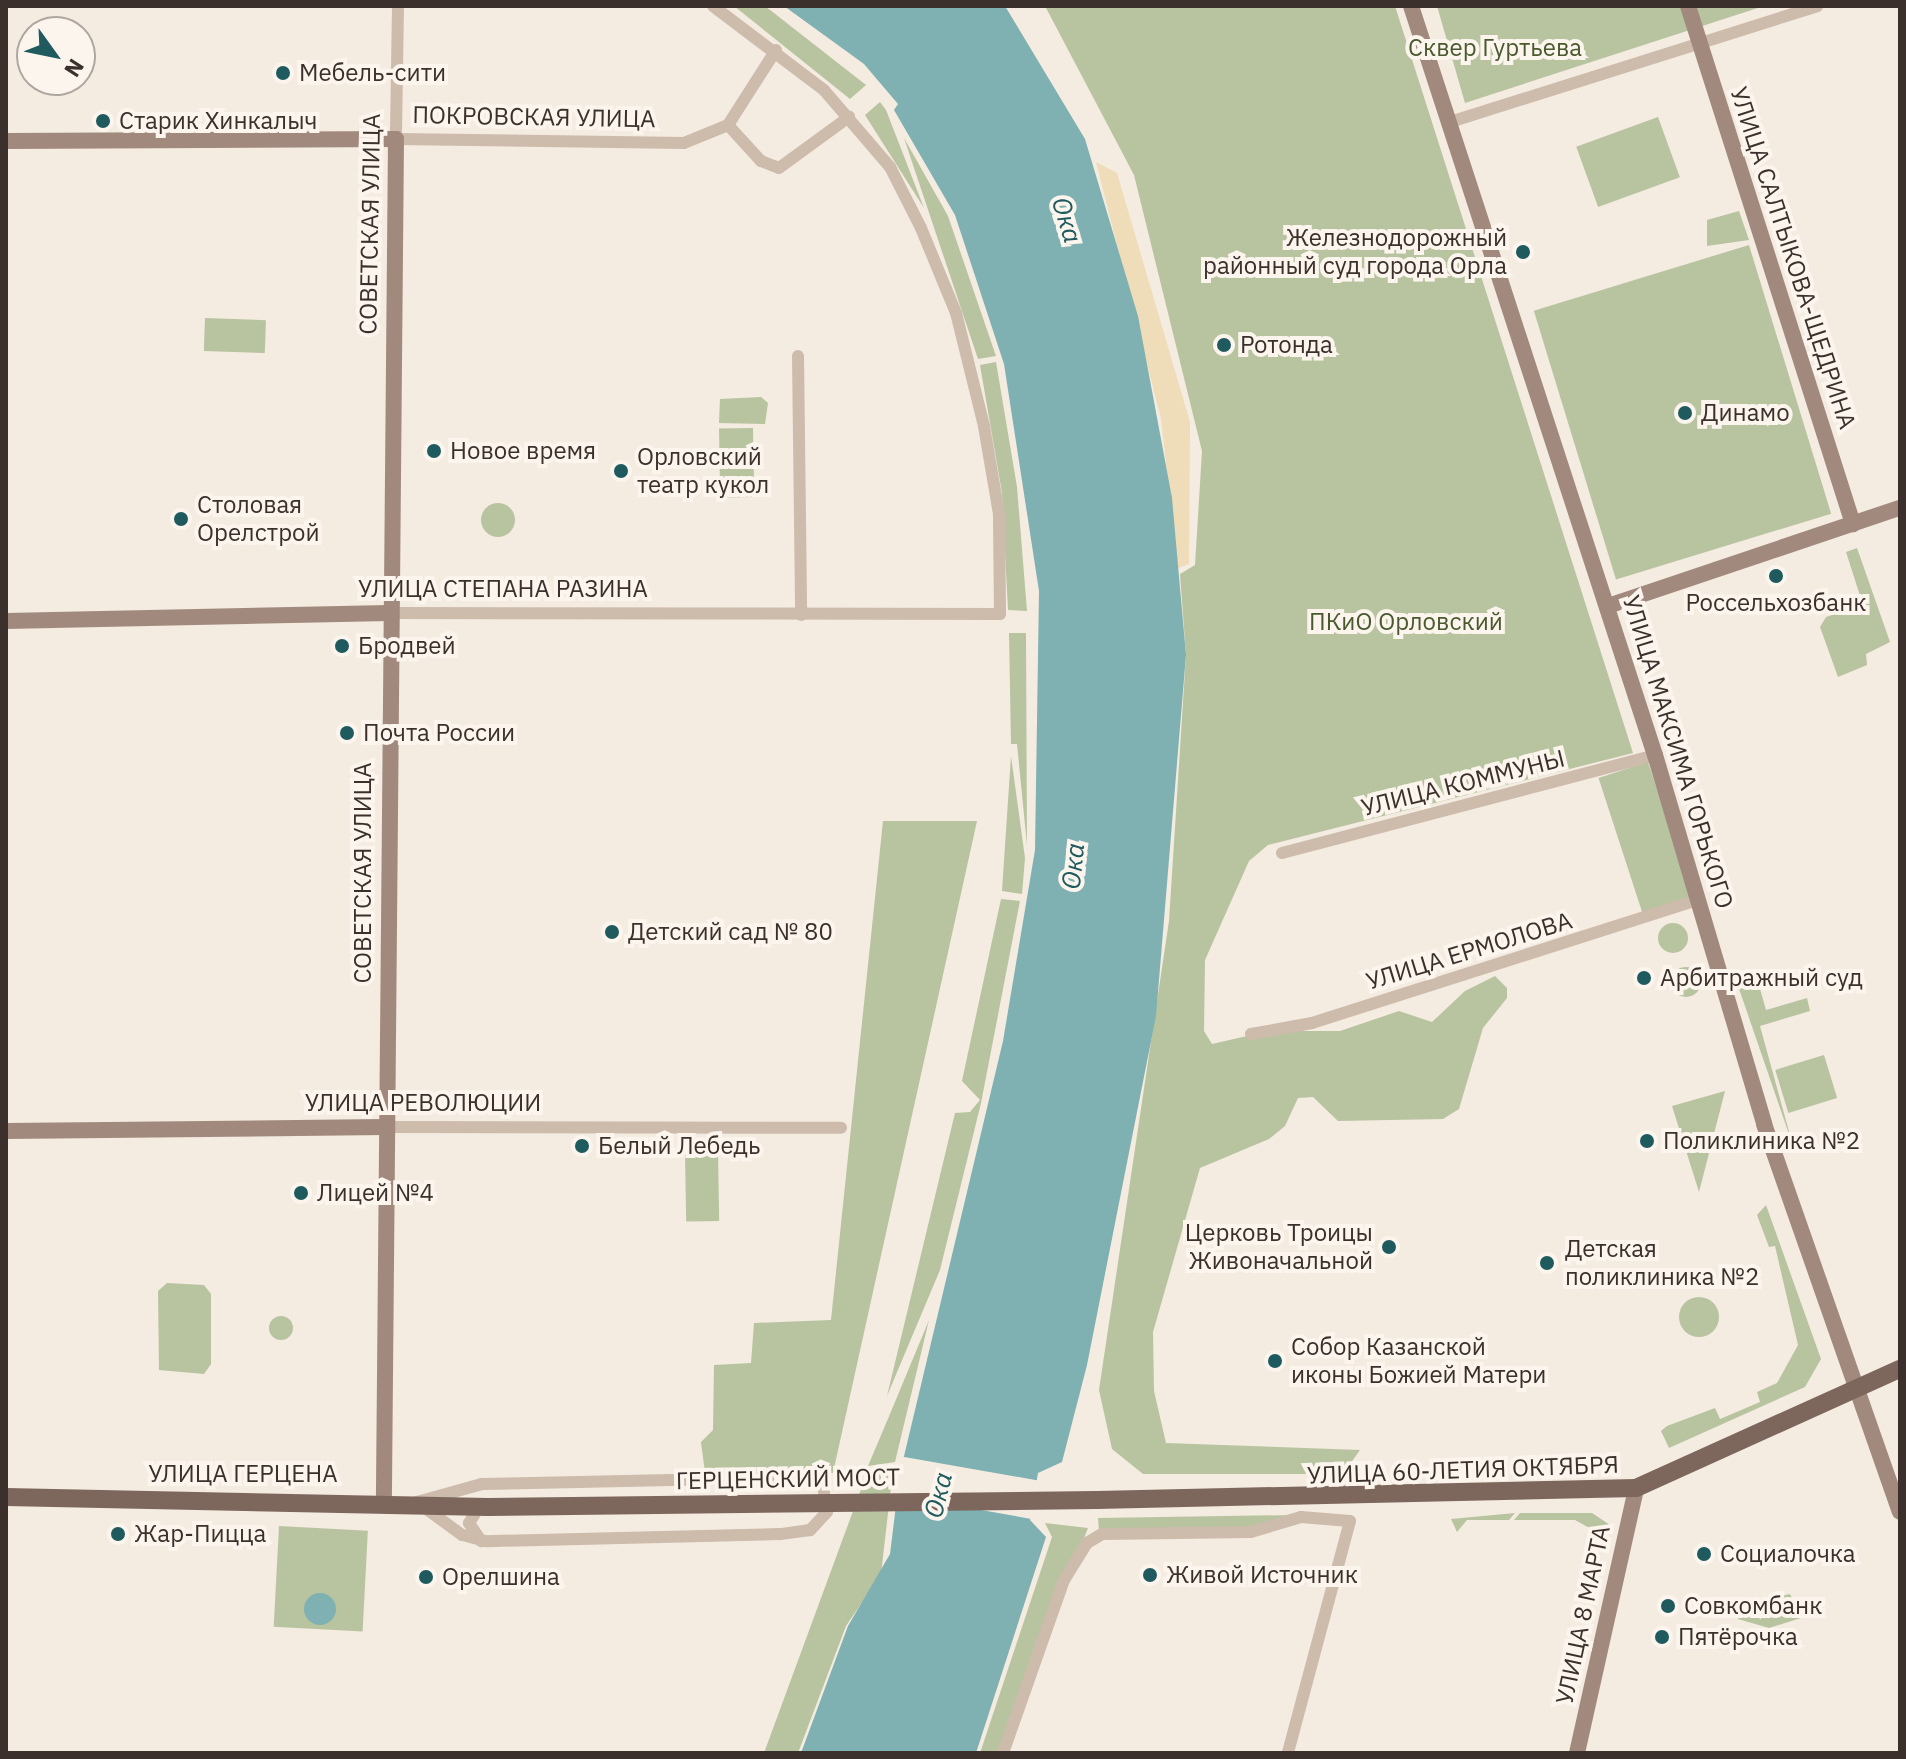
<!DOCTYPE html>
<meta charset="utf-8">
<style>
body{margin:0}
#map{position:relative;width:1906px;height:1759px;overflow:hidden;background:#f4ebe1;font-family:"IBM Plex Sans",sans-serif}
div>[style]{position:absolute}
.green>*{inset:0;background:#b8c4a0;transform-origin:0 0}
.round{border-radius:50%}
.sand>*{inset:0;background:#efdcb8}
.water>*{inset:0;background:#7fb0b2}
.pier>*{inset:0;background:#f4ebe1;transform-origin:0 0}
.street>*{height:12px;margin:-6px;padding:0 6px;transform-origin:6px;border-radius:6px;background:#cdbbac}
.secondary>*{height:16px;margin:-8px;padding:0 8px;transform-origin:8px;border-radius:8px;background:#a18a7d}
.primary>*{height:18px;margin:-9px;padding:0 9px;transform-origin:9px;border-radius:9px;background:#7d675c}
.primary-bridge>*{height:18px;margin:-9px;padding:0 9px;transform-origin:9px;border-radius:9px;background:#7d675c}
.dots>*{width:22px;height:22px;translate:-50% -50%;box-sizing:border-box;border:4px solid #fbf5ee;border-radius:50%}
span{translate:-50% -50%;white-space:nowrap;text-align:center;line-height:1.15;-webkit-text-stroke:8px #fbf5ee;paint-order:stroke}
.park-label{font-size:24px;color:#4a5a2e}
.poi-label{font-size:24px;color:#3b302b}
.left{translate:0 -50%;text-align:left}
.right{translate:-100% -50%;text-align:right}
.street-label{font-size:24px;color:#3b302b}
.water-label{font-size:26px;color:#1f5a5e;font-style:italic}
.frame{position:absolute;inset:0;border:8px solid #3b302b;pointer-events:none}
.north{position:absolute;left:16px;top:16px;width:80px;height:80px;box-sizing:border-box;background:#fbf5ee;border:2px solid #aea6a0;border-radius:50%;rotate:123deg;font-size:22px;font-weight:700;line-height:32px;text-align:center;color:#3b302b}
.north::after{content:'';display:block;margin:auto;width:28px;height:36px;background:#1f5a5e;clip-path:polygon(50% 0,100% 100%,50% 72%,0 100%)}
</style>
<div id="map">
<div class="green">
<i style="clip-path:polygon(734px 6px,765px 6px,866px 85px,850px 99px)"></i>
<i style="clip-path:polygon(1045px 6px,1395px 6px,1633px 753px,1268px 845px,1249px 861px,1205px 960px,1204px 1031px,1212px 1044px,1269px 1031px,1340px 1031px,1399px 1011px,1432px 1022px,1465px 991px,1495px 976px,1507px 988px,1507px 998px,1483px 1028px,1459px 1109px,1443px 1119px,1338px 1121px,1313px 1097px,1298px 1098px,1285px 1126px,1269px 1139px,1200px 1168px,1153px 1332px,1154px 1391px,1166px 1443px,1360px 1450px,1343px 1474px,1143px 1474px,1112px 1449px,1099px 1390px,1169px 921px,1186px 655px,1180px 574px,1195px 565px,1202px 451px,1134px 175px)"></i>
<i style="clip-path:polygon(1437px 6px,1764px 6px,1465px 103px)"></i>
<i style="clip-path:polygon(880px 102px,886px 110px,924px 208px,865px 115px)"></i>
<i style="left:1658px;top:117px;width:64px;height:87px;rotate:70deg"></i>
<i style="clip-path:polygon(904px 138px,948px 216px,996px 356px,978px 359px)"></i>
<i style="clip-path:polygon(1739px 211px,1749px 240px,1707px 246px,1707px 220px)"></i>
<i style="left:1749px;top:245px;width:281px;height:225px;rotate:73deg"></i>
<i style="left:205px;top:318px;width:61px;height:33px;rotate:2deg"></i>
<i style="clip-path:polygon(996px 362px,1017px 487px,1027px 611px,1008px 610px,1002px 493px,980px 365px)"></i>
<i style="clip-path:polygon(761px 397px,768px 403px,765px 424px,719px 423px,720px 399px)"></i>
<i style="left:753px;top:428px;width:69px;height:34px;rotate:89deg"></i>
<i class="round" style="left:481px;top:503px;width:34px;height:34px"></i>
<i style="clip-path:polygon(1857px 548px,1890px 642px,1866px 654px,1867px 665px,1838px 677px,1820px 627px,1826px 617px,1863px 605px,1846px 552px)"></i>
<i style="clip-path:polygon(1009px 633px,1026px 633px,1027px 845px,1017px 744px,1011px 744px)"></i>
<i style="clip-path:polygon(1011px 756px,1025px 858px,1022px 894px,1002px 891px)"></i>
<i style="left:1648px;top:762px;width:142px;height:52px;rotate:72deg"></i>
<i style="clip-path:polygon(883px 821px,977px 821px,833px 1473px,705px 1473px,701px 1442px,713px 1430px,714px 1365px,751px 1363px,754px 1323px,831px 1320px)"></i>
<i style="clip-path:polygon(1001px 899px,1020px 901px,981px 1103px,940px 1270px,887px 1396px,955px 1113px,970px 1112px,980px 1100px,962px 1081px)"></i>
<i class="round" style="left:1658px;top:923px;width:30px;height:30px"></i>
<i class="round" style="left:1671px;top:967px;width:30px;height:30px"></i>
<i style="clip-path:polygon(1755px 971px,1766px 1010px,1807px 998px,1810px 1011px,1760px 1026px,1793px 1146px,1735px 977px)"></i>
<i style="left:1824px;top:1055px;width:45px;height:51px;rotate:73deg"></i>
<i style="clip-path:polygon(1725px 1091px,1699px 1192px,1672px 1106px)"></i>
<i style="left:718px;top:1153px;width:68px;height:33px;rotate:89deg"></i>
<i style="clip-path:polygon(1766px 1205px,1821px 1359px,1805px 1387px,1669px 1448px,1661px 1431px,1667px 1426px,1715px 1408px,1720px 1419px,1760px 1402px,1757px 1392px,1777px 1383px,1798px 1345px,1775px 1246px,1769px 1247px,1757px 1215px)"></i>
<i style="clip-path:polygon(167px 1283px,204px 1285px,211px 1294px,211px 1364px,204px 1374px,159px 1370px,158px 1291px)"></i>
<i class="round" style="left:1679px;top:1297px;width:40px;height:40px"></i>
<i class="round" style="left:269px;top:1316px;width:24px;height:24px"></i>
<i style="clip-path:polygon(929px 1320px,895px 1462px,868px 1466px,890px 1414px)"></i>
<i style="clip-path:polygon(893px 1470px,881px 1574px,846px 1626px,798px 1753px,764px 1753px,867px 1473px)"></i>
<i style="clip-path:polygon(1515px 1513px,1509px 1520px,1467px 1520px,1457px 1532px,1451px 1519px)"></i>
<i style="clip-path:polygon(1520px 1513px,1592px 1513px,1610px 1525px,1604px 1536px,1575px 1520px,1514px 1520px)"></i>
<i style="clip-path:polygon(1295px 1515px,1254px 1527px,1099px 1530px,1098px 1518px)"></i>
<i style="clip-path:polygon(1045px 1523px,1088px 1528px,1001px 1753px,980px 1753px,1052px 1537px)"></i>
<i style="left:279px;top:1526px;width:89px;height:101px;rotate:3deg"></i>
<i style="clip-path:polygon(1790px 1594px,1801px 1618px,1769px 1628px,1738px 1619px,1741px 1605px)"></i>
</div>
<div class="sand">
<i style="clip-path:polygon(1096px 162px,1117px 173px,1190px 422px,1189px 564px,1178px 568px,1161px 419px)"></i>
</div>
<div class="water">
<i style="clip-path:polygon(784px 6px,1005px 6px,1085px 139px,1138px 316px,1172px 498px,1186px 655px,1156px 1016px,1087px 1365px,1062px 1462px,1038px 1473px,1030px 1520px,1046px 1537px,976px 1753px,801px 1753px,848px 1626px,890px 1554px,900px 1473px,1003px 1041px,1035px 850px,1039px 591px,1004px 364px,955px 215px,894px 110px,898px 104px,864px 64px)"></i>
<i class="round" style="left:304px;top:1593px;width:32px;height:32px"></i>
</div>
<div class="pier">
<i style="left:1041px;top:1481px;width:39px;height:146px;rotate:100deg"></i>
</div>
<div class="street">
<i style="left:398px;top:6px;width:133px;rotate:90.9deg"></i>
<i style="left:396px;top:139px;width:288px;rotate:0.8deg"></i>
<i style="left:684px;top:143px;width:48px;rotate:-22.2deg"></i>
<i style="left:728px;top:125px;width:89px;rotate:-57.4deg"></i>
<i style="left:1450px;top:122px;width:385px;rotate:-17.5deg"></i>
<i style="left:728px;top:125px;width:49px;rotate:47.5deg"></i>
<i style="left:761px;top:161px;width:19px;rotate:21deg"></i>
<i style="left:779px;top:168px;width:87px;rotate:-36.1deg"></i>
<i style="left:798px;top:356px;width:259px;rotate:89.3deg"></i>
<i style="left:389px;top:613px;width:611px;rotate:0.09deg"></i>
<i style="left:1000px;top:614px;width:100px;rotate:-90.6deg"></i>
<i style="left:999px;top:514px;width:89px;rotate:-99.7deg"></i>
<i style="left:984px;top:426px;width:116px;rotate:-103.9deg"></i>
<i style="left:956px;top:313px;width:92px;rotate:-112.4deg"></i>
<i style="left:921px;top:228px;width:68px;rotate:-116.9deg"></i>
<i style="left:890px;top:167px;width:101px;rotate:-130.6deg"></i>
<i style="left:824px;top:90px;width:139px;rotate:-142.9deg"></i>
<i style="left:1282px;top:853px;width:386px;rotate:-14.7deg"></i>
<i style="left:1251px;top:1034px;width:62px;rotate:-10.2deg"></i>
<i style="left:1312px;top:1023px;width:405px;rotate:-17.7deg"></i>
<i style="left:385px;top:1127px;width:456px;rotate:0.1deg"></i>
<i style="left:804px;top:1477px;width:21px;rotate:25deg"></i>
<i style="left:823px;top:1486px;width:26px;rotate:81deg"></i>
<i style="left:827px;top:1512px;width:25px;rotate:133deg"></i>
<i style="left:810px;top:1530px;width:30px;rotate:172deg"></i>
<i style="left:780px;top:1534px;width:295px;rotate:178.6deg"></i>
<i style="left:485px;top:1541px;width:24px;rotate:-165deg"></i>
<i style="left:462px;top:1535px;width:56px;rotate:-143.7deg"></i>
<i style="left:417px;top:1502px;width:67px;rotate:-15.5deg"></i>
<i style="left:482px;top:1484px;width:322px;rotate:-1.2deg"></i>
<i style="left:479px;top:1507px;width:19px;rotate:122deg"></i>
<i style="left:469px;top:1523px;width:22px;rotate:56deg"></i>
<i style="left:1003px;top:1753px;width:183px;rotate:-70.6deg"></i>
<i style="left:1064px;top:1580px;width:44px;rotate:-58.1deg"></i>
<i style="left:1087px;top:1543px;width:17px;rotate:-31deg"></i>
<i style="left:1102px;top:1534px;width:149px;rotate:-0.8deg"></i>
<i style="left:1251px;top:1532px;width:52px;rotate:-16.7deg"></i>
<i style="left:1301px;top:1517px;width:49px;rotate:4.7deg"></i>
<i style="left:1350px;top:1521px;width:240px;rotate:105deg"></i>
</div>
<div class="secondary">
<i style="left:1411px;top:6px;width:788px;rotate:71.96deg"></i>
<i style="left:1655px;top:755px;width:385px;rotate:73.5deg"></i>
<i style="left:1764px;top:1124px;width:411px;rotate:70.7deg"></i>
<i style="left:1688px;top:6px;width:544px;rotate:72.33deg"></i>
<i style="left:6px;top:141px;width:390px;rotate:-0.3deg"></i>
<i style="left:396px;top:139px;width:1361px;rotate:90.51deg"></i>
<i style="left:1608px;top:606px;width:308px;rotate:-18.6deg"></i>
<i style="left:6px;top:621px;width:383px;rotate:-1.2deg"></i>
<i style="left:6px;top:1131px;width:379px;rotate:-0.6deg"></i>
<i style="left:1577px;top:1753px;width:271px;rotate:-77.4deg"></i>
</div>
<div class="primary">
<i style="left:6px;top:1497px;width:482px;rotate:1.2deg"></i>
<i style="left:1097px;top:1500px;width:539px;rotate:-1.28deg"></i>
<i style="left:1636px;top:1488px;width:290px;rotate:-24.3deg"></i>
</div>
<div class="primary-bridge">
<i style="left:488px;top:1507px;width:609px;rotate:-0.66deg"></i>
</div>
<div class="dots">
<i style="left:283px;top:73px;background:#1f5a5e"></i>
<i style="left:103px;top:121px;background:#1f5a5e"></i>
<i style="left:1523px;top:252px;background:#1f5a5e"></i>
<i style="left:1224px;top:345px;background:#1f5a5e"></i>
<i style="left:1685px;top:413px;background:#1f5a5e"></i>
<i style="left:434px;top:451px;background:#1f5a5e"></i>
<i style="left:621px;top:471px;background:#1f5a5e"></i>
<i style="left:181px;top:519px;background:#1f5a5e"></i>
<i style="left:1776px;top:576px;background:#1f5a5e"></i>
<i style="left:342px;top:646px;background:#1f5a5e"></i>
<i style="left:347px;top:733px;background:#1f5a5e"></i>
<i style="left:612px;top:932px;background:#1f5a5e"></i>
<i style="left:1644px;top:978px;background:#1f5a5e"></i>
<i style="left:1647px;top:1141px;background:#1f5a5e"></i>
<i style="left:582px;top:1146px;background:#1f5a5e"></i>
<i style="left:301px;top:1193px;background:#1f5a5e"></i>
<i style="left:1389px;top:1247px;background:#1f5a5e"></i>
<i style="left:1547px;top:1263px;background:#1f5a5e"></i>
<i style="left:1275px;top:1361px;background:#1f5a5e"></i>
<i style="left:118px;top:1534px;background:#1f5a5e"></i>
<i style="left:1704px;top:1554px;background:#1f5a5e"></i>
<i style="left:1150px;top:1575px;background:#1f5a5e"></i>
<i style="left:426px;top:1577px;background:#1f5a5e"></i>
<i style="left:1668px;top:1606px;background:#1f5a5e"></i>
<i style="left:1662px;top:1637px;background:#1f5a5e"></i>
</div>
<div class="park-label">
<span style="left:1495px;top:48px">Сквер Гуртьева</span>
<span style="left:1406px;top:622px">ПКиО Орловский</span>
</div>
<div class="poi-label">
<span class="left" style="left:299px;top:73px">Мебель-сити</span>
<span class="left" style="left:119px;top:121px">Старик Хинкалыч</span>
<span class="right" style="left:1507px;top:252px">Железнодорожный<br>районный суд города Орла</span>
<span class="left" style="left:1240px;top:345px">Ротонда</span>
<span class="left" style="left:1701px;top:413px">Динамо</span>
<span class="left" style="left:450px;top:451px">Новое время</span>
<span class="left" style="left:637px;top:471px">Орловский<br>театр кукол</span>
<span class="left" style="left:197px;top:519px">Столовая<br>Орелстрой</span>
<span style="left:1776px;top:603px">Россельхозбанк</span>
<span class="left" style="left:358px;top:646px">Бродвей</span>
<span class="left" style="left:363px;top:733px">Почта России</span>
<span class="left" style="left:628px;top:932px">Детский сад № 80</span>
<span class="left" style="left:1660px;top:978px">Арбитражный суд</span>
<span class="left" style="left:1663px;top:1141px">Поликлиника №2</span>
<span class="left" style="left:598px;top:1146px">Белый Лебедь</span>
<span class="left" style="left:317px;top:1193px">Лицей №4</span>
<span class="right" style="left:1373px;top:1247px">Церковь Троицы<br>Живоначальной</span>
<span class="left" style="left:1565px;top:1263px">Детская<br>поликлиника №2</span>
<span class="left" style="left:1291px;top:1361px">Собор Казанской<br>иконы Божией Матери</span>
<span class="left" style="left:134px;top:1534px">Жар-Пицца</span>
<span class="left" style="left:1720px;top:1554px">Социалочка</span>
<span class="left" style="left:1166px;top:1575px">Живой Источник</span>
<span class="left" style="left:442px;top:1577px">Орелшина</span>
<span class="left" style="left:1684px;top:1606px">Совкомбанк</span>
<span class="left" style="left:1678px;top:1637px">Пятёрочка</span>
</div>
<div class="street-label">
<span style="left:534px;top:117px;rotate:1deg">ПОКРОВСКАЯ УЛИЦА</span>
<span style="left:370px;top:224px;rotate:-89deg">СОВЕТСКАЯ УЛИЦА</span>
<span style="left:1793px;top:258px;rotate:72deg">УЛИЦА САЛТЫКОВА-ЩЕДРИНА</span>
<span style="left:503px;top:589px">УЛИЦА СТЕПАНА РАЗИНА</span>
<span style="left:1678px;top:752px;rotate:73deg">УЛИЦА МАКСИМА ГОРЬКОГО</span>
<span style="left:1463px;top:783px;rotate:-14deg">УЛИЦА КОММУНЫ</span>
<span style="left:363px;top:873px;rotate:-90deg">СОВЕТСКАЯ УЛИЦА</span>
<span style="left:1469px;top:951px;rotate:-17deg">УЛИЦА ЕРМОЛОВА</span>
<span style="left:423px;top:1103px">УЛИЦА РЕВОЛЮЦИИ</span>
<span style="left:1463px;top:1470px;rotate:-2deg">УЛИЦА 60-ЛЕТИЯ ОКТЯБРЯ</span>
<span style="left:243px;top:1474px">УЛИЦА ГЕРЦЕНА</span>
<span style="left:788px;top:1479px;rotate:-1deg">ГЕРЦЕНСКИЙ МОСТ</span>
<span style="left:1583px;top:1615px;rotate:-78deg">УЛИЦА 8 МАРТА</span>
</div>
<div class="water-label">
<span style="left:1067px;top:220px;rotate:73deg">Ока</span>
<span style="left:1073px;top:866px;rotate:-84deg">Ока</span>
<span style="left:938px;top:1495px;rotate:-76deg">Ока</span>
</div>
<div class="frame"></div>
<div class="north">N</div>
</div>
